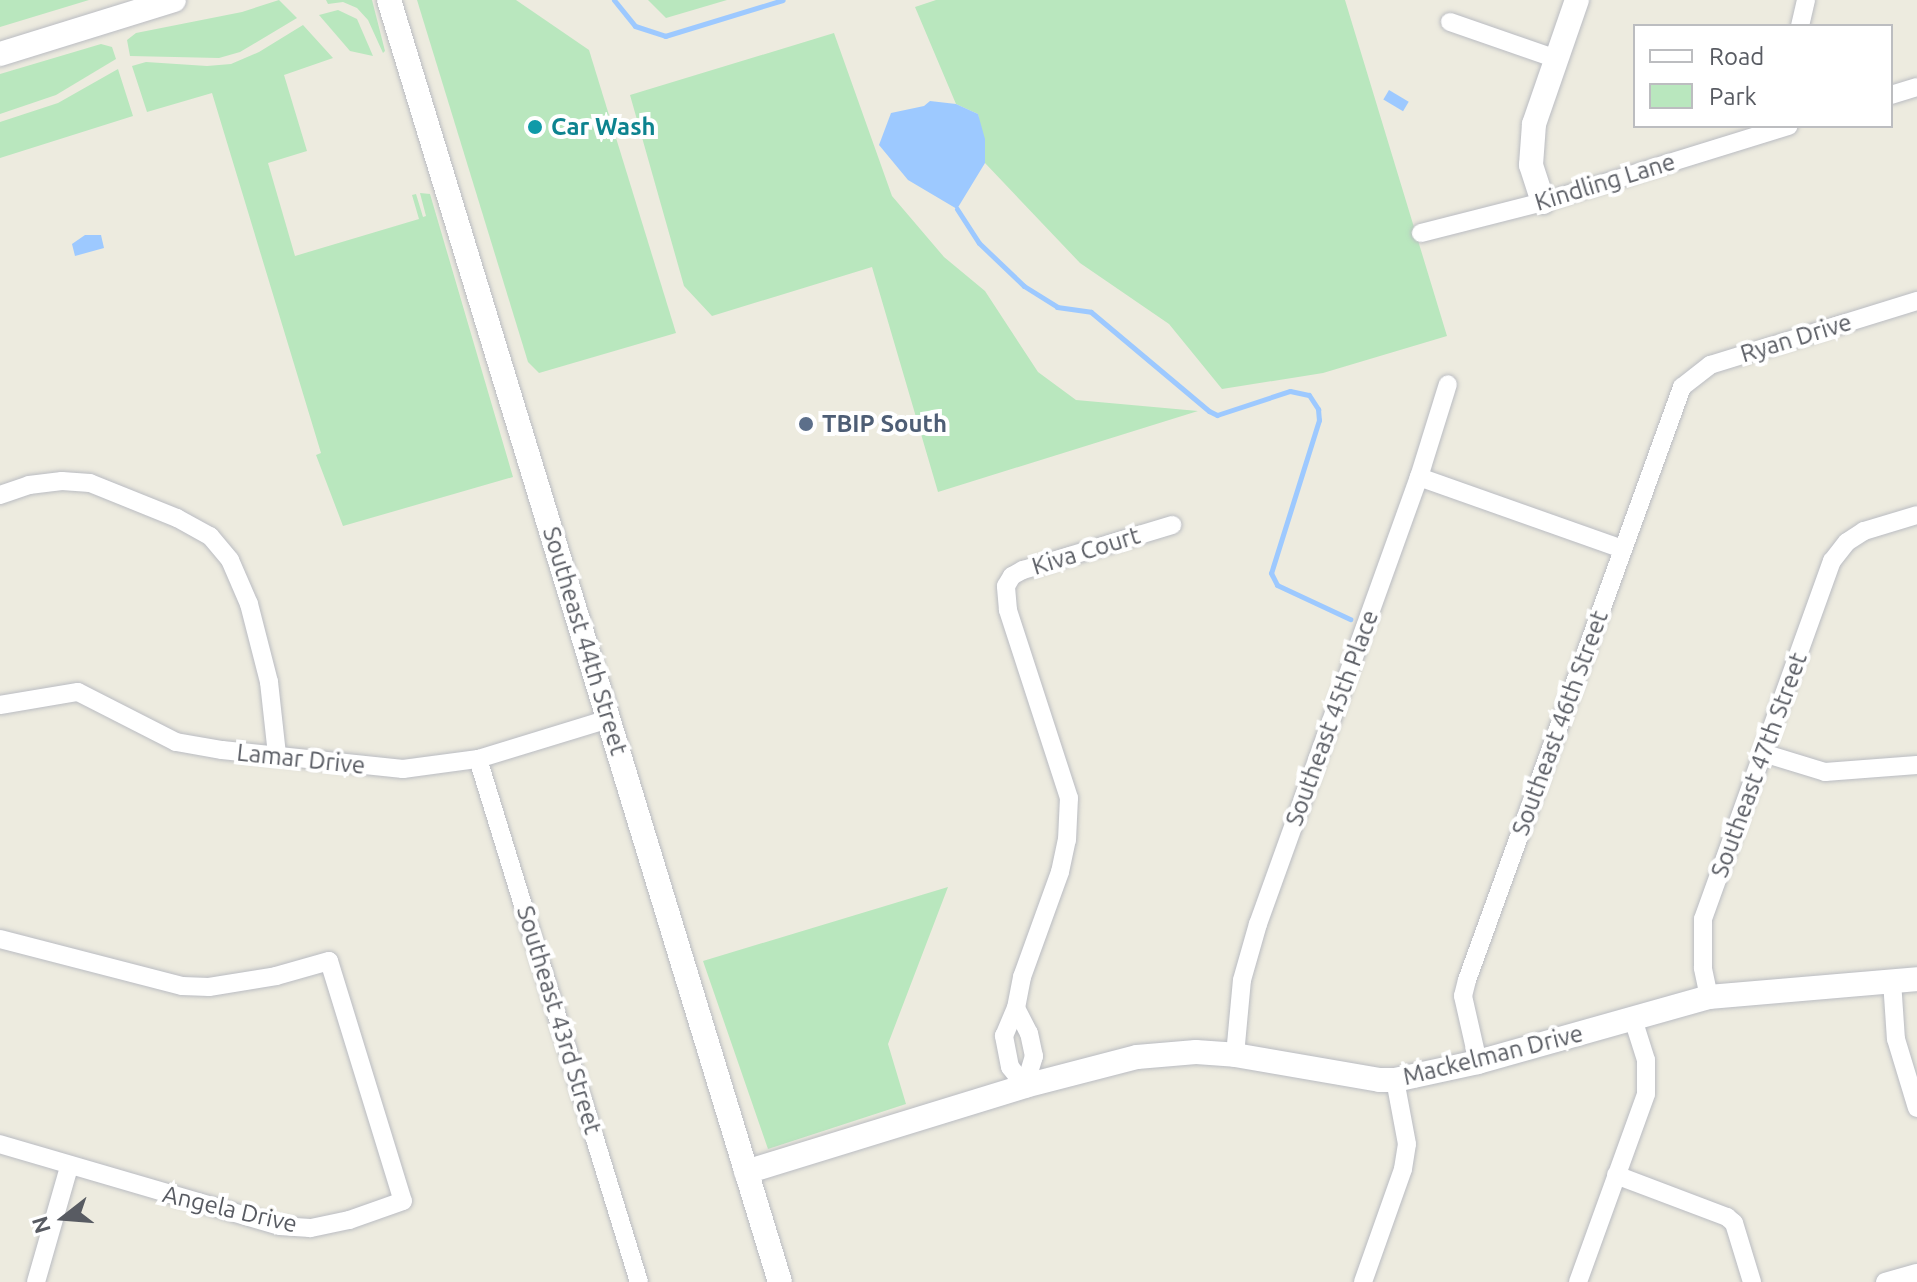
<!DOCTYPE html>
<style>
body{margin:0}
#map{position:relative;width:1917px;height:1282px;overflow:hidden;background:#edebdf;font-family:Ubuntu,sans-serif}
div>[style]{position:absolute}
.green>*{inset:0;background:#b9e7be}
.water>*{inset:0;background:#9dc9ff;transform-origin:0 0}
.stream>*{height:5px;margin:-2.5px;padding:0 2.5px;transform-origin:2.5px;border-radius:2.5px;background:#9dc9ff}
.roads{filter:drop-shadow(0 0 2px #babcc2) drop-shadow(0 0 2px #babcc2)}
.street>*{height:18px;margin:-9px;padding:0 9px;transform-origin:9px;border-radius:9px;background:#fff}
.secondary>*{height:24px;margin:-12px;padding:0 12px;transform-origin:12px;border-radius:12px;background:#fff}
.dots>*{width:22px;height:22px;translate:-50% -50%;box-sizing:border-box;border:4px solid #fff;border-radius:50%}
span{translate:-50% -50%;white-space:nowrap;text-align:center;line-height:1.15;-webkit-text-stroke:8px #fff;paint-order:stroke}
.culture-label{font-size:24px;color:#0d838f;font-weight:700}
.left{translate:0 -50%;text-align:left}
.street-label{font-size:24px;color:#585b62}
.service-label{font-size:24px;color:#4e5e75;font-weight:700}
.legend{position:absolute;left:1633px;top:24px;width:260px;height:104px;box-sizing:border-box;background:#fff;border:2px solid #bcbdc0;margin:0;padding:10px 14px;list-style:none;font-size:24px;color:#585b62}
.legend li{display:flex;align-items:center;gap:16px;height:40px}
.legend b{width:40px;border:2px solid #bcbdc0}
.north{position:absolute;left:24px;top:1178px;width:80px;height:80px;-webkit-text-stroke:6px #fff;paint-order:stroke;rotate:253deg;font-size:22px;font-weight:700;line-height:32px;text-align:center;color:#585b62}
.north::after{content:'';display:block;margin:auto;width:28px;height:36px;background:#585b62;clip-path:polygon(50% 0,100% 100%,50% 72%,0 100%)}
</style>
<div id="map">
<div class="green">
<i style="clip-path:polygon(0 0,89px 0,0 27px)"></i>
<i style="clip-path:polygon(279px 0,297px 18px,240px 52px,219px 58px,130px 56px,127px 40px,136px 33px,242px 12px)"></i>
<i style="clip-path:polygon(326px 0,372px 0,385px 51px,383px 53px,368px 20px,357px 8px,343px 2px,328px 4px)"></i>
<i style="clip-path:polygon(417px 0,516px 0,589px 50px,676px 333px,539px 373px,528px 362px)"></i>
<i style="clip-path:polygon(648px 0,727px 0,666px 18px)"></i>
<i style="clip-path:polygon(936px 0,1345px 0,1447px 336px,1323px 373px,1222px 389px,1169px 324px,1080px 263px,985px 163px,978px 114px,956px 104px,915px 7px)"></i>
<i style="clip-path:polygon(338px 10px,357px 19px,373px 56px,350px 51px,319px 15px)"></i>
<i style="clip-path:polygon(303px 25px,333px 58px,284px 75px,307px 151px,268px 163px,295px 256px,419px 219px,412px 195px,416px 194px,423px 217px,426px 216px,420px 193px,430px 194px,513px 477px,343px 526px,316px 455px,321px 453px,212px 93px,147px 112px,132px 66px,146px 62px,207px 66px,231px 64px,259px 52px)"></i>
<i style="clip-path:polygon(834px 33px,892px 196px,944px 257px,985px 291px,1038px 372px,1076px 400px,1198px 411px,938px 492px,872px 267px,712px 316px,684px 286px,630px 95px)"></i>
<i style="clip-path:polygon(101px 44px,112px 47px,116px 59px,56px 95px,0 114px,0 74px)"></i>
<i style="clip-path:polygon(118px 69px,133px 116px,0 158px,0 122px,58px 103px)"></i>
<i style="clip-path:polygon(948px 887px,888px 1044px,906px 1104px,768px 1149px,703px 961px)"></i>
</div>
<div class="water">
<i style="left:1389px;top:90px;width:23px;height:11px;rotate:31deg"></i>
<i style="clip-path:polygon(930px 101px,956px 104px,978px 114px,985px 139px,985px 163px,957px 209px,908px 180px,879px 145px,891px 113px,924px 106px)"></i>
<i style="clip-path:polygon(85px 235px,101px 235px,104px 248px,75px 256px,72px 244px)"></i>
</div>
<div class="stream">
<i style="left:614px;top:0;width:33px;rotate:51deg"></i>
<i style="left:635px;top:26px;width:32px;rotate:18deg"></i>
<i style="left:665px;top:36px;width:123px;rotate:-17deg"></i>
<i style="left:957px;top:209px;width:40px;rotate:57.1deg"></i>
<i style="left:979px;top:243px;width:62px;rotate:43.7deg"></i>
<i style="left:1024px;top:286px;width:39px;rotate:32deg"></i>
<i style="left:1057px;top:307px;width:34px;rotate:8deg"></i>
<i style="left:1091px;top:312px;width:154px;rotate:40deg"></i>
<i style="left:1209px;top:411px;width:9px;rotate:27deg"></i>
<i style="left:1217px;top:415px;width:77px;rotate:-18.2deg"></i>
<i style="left:1290px;top:391px;width:19px;rotate:12deg"></i>
<i style="left:1309px;top:395px;width:17px;rotate:57deg"></i>
<i style="left:1318px;top:409px;width:11px;rotate:85deg"></i>
<i style="left:1319px;top:420px;width:160px;rotate:107.4deg"></i>
<i style="left:1271px;top:573px;width:13px;rotate:63deg"></i>
<i style="left:1277px;top:585px;width:81px;rotate:25deg"></i>
</div>
<div class="roads">
<div class="street">
<i style="left:1450px;top:22px;width:113px;rotate:19.1deg"></i>
<i style="left:1800px;top:26px;width:27px;rotate:-77deg"></i>
<i style="left:1891px;top:95px;width:27px;rotate:-17deg"></i>
<i style="left:1421px;top:233px;width:126px;rotate:-14.3deg"></i>
<i style="left:1543px;top:202px;width:257px;rotate:-17.2deg"></i>
<i style="left:1419px;top:477px;width:215px;rotate:19.5deg"></i>
<i style="left:0;top:495px;width:31px;rotate:-19deg"></i>
<i style="left:29px;top:485px;width:33px;rotate:-7deg"></i>
<i style="left:62px;top:481px;width:28px;rotate:4deg"></i>
<i style="left:90px;top:483px;width:94px;rotate:21.9deg"></i>
<i style="left:177px;top:518px;width:38px;rotate:29deg"></i>
<i style="left:210px;top:536px;width:31px;rotate:50deg"></i>
<i style="left:230px;top:560px;width:48px;rotate:66.6deg"></i>
<i style="left:249px;top:604px;width:81px;rotate:75.6deg"></i>
<i style="left:269px;top:682px;width:72px;rotate:83.7deg"></i>
<i style="left:0;top:705px;width:79px;rotate:-9.5deg"></i>
<i style="left:78px;top:692px;width:110px;rotate:27deg"></i>
<i style="left:176px;top:742px;width:47px;rotate:9.9deg"></i>
<i style="left:222px;top:750px;width:182px;rotate:6deg"></i>
<i style="left:403px;top:769px;width:76px;rotate:-7.6deg"></i>
<i style="left:478px;top:759px;width:137px;rotate:-17deg"></i>
<i style="left:1763px;top:753px;width:65px;rotate:17deg"></i>
<i style="left:1825px;top:772px;width:92px;rotate:-4.4deg"></i>
<i style="left:478px;top:759px;width:547px;rotate:72.89deg"></i>
<i style="left:0;top:939px;width:188px;rotate:14.5deg"></i>
<i style="left:182px;top:986px;width:27px;rotate:2deg"></i>
<i style="left:209px;top:987px;width:68px;rotate:-9.3deg"></i>
<i style="left:276px;top:976px;width:55px;rotate:-15.8deg"></i>
<i style="left:329px;top:961px;width:251px;rotate:72.9deg"></i>
<i style="left:403px;top:1201px;width:57px;rotate:160.6deg"></i>
<i style="left:349px;top:1220px;width:40px;rotate:168deg"></i>
<i style="left:310px;top:1228px;width:30px;rotate:-176deg"></i>
<i style="left:280px;top:1226px;width:292px;rotate:-163.7deg"></i>
<i style="left:1892px;top:981px;width:58px;rotate:86.1deg"></i>
<i style="left:1896px;top:1039px;width:72px;rotate:73.1deg"></i>
<i style="left:1709px;top:997px;width:30px;rotate:-102deg"></i>
<i style="left:1703px;top:968px;width:49px;rotate:-90deg"></i>
<i style="left:1703px;top:919px;width:381px;rotate:-70.2deg"></i>
<i style="left:1832px;top:561px;width:24px;rotate:-52deg"></i>
<i style="left:1847px;top:542px;width:20px;rotate:-33deg"></i>
<i style="left:1864px;top:531px;width:55px;rotate:-16.8deg"></i>
<i style="left:1016px;top:1008px;width:32px;rotate:-79deg"></i>
<i style="left:1022px;top:977px;width:112px;rotate:-70.1deg"></i>
<i style="left:1060px;top:872px;width:33px;rotate:-78deg"></i>
<i style="left:1067px;top:840px;width:42px;rotate:-87.3deg"></i>
<i style="left:1069px;top:798px;width:198px;rotate:-108deg"></i>
<i style="left:1008px;top:610px;width:24px;rotate:-95deg"></i>
<i style="left:1006px;top:586px;width:12px;rotate:-59deg"></i>
<i style="left:1012px;top:576px;width:13px;rotate:-29deg"></i>
<i style="left:1023px;top:570px;width:156px;rotate:-16.8deg"></i>
<i style="left:1016px;top:1008px;width:28px;rotate:63deg"></i>
<i style="left:1029px;top:1033px;width:24px;rotate:78deg"></i>
<i style="left:1034px;top:1056px;width:31px;rotate:107deg"></i>
<i style="left:1025px;top:1086px;width:24px;rotate:-128deg"></i>
<i style="left:1010px;top:1067px;width:32px;rotate:-101deg"></i>
<i style="left:1004px;top:1036px;width:30px;rotate:-67deg"></i>
<i style="left:1235px;top:1055px;width:75px;rotate:-84.7deg"></i>
<i style="left:1242px;top:980px;width:58px;rotate:-74.1deg"></i>
<i style="left:1258px;top:924px;width:475px;rotate:-70.2deg"></i>
<i style="left:1419px;top:477px;width:97px;rotate:-72.7deg"></i>
<i style="left:1478px;top:1062px;width:68px;rotate:-102.8deg"></i>
<i style="left:1463px;top:996px;width:16px;rotate:-76deg"></i>
<i style="left:1467px;top:980px;width:631px;rotate:-70.07deg"></i>
<i style="left:1682px;top:387px;width:36px;rotate:-38deg"></i>
<i style="left:1710px;top:365px;width:217px;rotate:-17.2deg"></i>
<i style="left:1616px;top:1175px;width:119px;rotate:20.7deg"></i>
<i style="left:1727px;top:1217px;width:9px;rotate:41deg"></i>
<i style="left:1734px;top:1223px;width:62px;rotate:73deg"></i>
<i style="left:36px;top:1282px;width:120px;rotate:-74deg"></i>
<i style="left:1363px;top:1282px;width:120px;rotate:-70.5deg"></i>
<i style="left:1403px;top:1169px;width:25px;rotate:-81deg"></i>
<i style="left:1407px;top:1144px;width:65px;rotate:-100.6deg"></i>
<i style="left:1578px;top:1282px;width:200px;rotate:-70.1deg"></i>
<i style="left:1646px;top:1094px;width:34px;rotate:-90deg"></i>
<i style="left:1646px;top:1060px;width:43px;rotate:-107.6deg"></i>
<i style="left:1885px;top:1282px;width:33px;rotate:-16deg"></i>
</div>
<div class="secondary">
<i style="left:389px;top:0;width:1340px;rotate:73.04deg"></i>
<i style="left:0;top:54px;width:182px;rotate:-17.2deg"></i>
<i style="left:1543px;top:202px;width:39px;rotate:-108deg"></i>
<i style="left:1531px;top:165px;width:41px;rotate:-85.8deg"></i>
<i style="left:1534px;top:124px;width:131px;rotate:-70.9deg"></i>
<i style="left:746px;top:1172px;width:292px;rotate:-17.1deg"></i>
<i style="left:1025px;top:1086px;width:116px;rotate:-14.5deg"></i>
<i style="left:1137px;top:1057px;width:59px;rotate:-4.8deg"></i>
<i style="left:1196px;top:1052px;width:39px;rotate:4deg"></i>
<i style="left:1235px;top:1055px;width:147px;rotate:9.8deg"></i>
<i style="left:1380px;top:1080px;width:15px"></i>
<i style="left:1395px;top:1080px;width:85px;rotate:-12.2deg"></i>
<i style="left:1478px;top:1062px;width:240px;rotate:-15.7deg"></i>
<i style="left:1709px;top:997px;width:209px;rotate:-4.9deg"></i>
</div>
</div>
<div class="dots">
<i style="left:535px;top:127px;background:#0f9aa8"></i>
<i style="left:806px;top:424px;background:#5c6f8a"></i>
</div>
<div class="culture-label">
<span class="left" style="left:551px;top:127px">Car Wash</span>
</div>
<div class="street-label">
<span style="left:1605px;top:182px;rotate:-17deg">Kindling Lane</span>
<span style="left:1796px;top:338px;rotate:-17deg">Ryan Drive</span>
<span style="left:1086px;top:551px;rotate:-17deg">Kiva Court</span>
<span style="left:585px;top:641px;rotate:73deg">Southeast 44th Street</span>
<span style="left:1332px;top:718px;rotate:-70deg">Southeast 45th Place</span>
<span style="left:1560px;top:723px;rotate:-70deg">Southeast 46th Street</span>
<span style="left:301px;top:759px;rotate:6deg">Lamar Drive</span>
<span style="left:1759px;top:765px;rotate:-70deg">Southeast 47th Street</span>
<span style="left:559px;top:1020px;rotate:73deg">Southeast 43rd Street</span>
<span style="left:1493px;top:1055px;rotate:-14deg">Mackelman Drive</span>
<span style="left:230px;top:1209px;rotate:13deg">Angela Drive</span>
</div>
<div class="service-label">
<span class="left" style="left:822px;top:424px">TBIP South</span>
</div>
<ul class="legend">
<li><b style="height:10px;background:#fff"></b>Road</li>
<li><b style="height:22px;background:#b9e7be"></b>Park</li>
</ul>
<div class="north">N</div>
</div>
